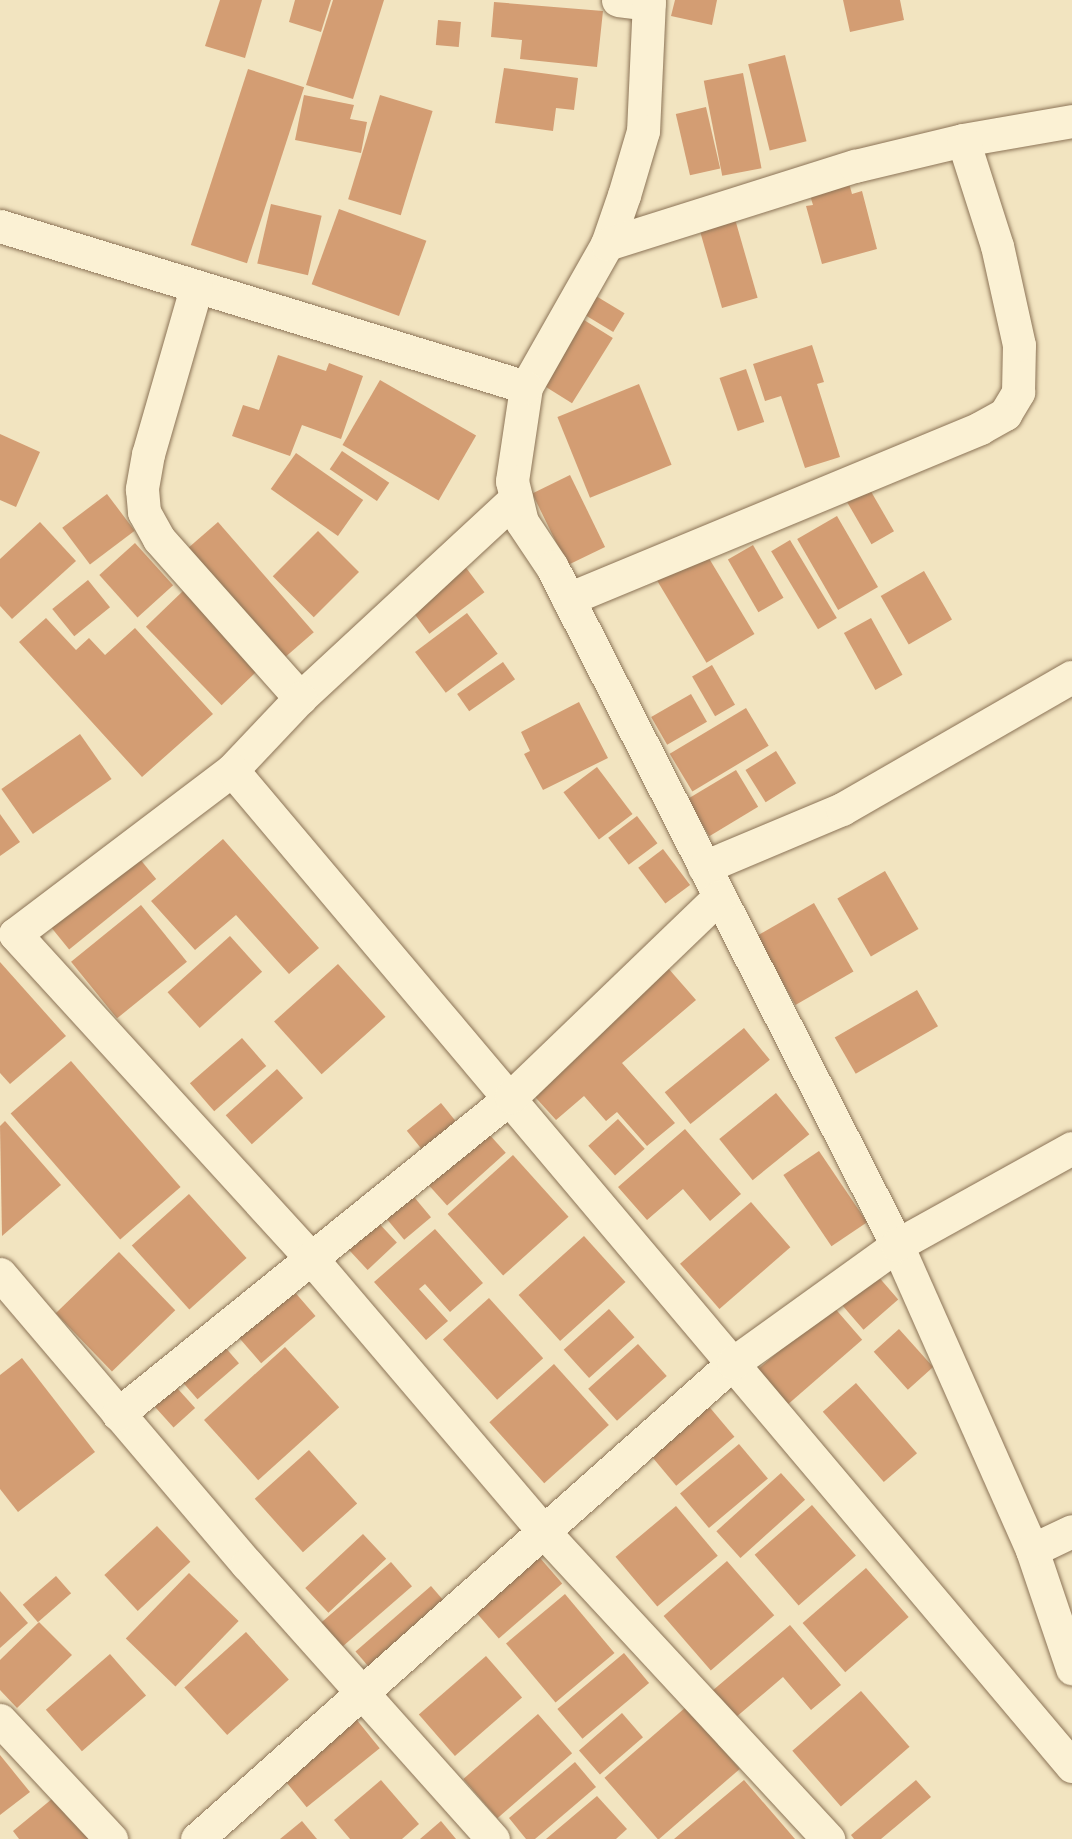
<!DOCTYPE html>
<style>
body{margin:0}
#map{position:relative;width:1072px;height:1839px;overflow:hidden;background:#f2e4c0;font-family:"Times New Roman",serif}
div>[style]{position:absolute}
.building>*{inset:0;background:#d39d73;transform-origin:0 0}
.roads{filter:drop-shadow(0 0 2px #8c7457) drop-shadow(0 0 2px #8c7457)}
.minor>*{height:33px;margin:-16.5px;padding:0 16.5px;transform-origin:16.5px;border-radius:16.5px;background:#fbf1d4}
span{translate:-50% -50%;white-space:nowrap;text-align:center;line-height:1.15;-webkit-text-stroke:6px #f8eed1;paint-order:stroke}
</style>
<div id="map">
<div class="building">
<i style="clip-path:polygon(220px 0,262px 0,245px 58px,205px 46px)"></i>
<i style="clip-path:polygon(295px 0,331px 0,321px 32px,289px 22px)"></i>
<i style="clip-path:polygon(333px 0,384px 0,353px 99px,306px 85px)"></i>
<i style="clip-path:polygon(675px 0,717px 0,712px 25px,671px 16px)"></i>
<i style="clip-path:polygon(843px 0,900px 0,904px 20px,850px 32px)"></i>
<i style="clip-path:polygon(494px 2px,603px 11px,597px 67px,520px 59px,522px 40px,491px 37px)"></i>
<i style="left:438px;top:20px;width:23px;height:25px;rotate:5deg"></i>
<i style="left:785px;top:55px;width:89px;height:38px;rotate:76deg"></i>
<i style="clip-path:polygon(504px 68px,578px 78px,574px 110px,556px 108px,553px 131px,495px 123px)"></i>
<i style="left:248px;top:69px;width:59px;height:185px;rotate:18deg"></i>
<i style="left:743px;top:73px;width:97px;height:40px;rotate:79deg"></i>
<i style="clip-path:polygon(304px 95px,354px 105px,350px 119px,367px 122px,361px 153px,295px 140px)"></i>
<i style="left:380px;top:95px;width:55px;height:109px;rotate:17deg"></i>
<i style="left:706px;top:107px;width:63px;height:31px;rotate:77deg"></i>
<i style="clip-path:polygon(846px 172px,852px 194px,862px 191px,877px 249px,822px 264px,806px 206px,813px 205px,806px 182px)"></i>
<i style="left:271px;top:204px;width:52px;height:61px;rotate:13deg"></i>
<i style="left:339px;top:209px;width:93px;height:80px;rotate:20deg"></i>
<i style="left:735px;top:219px;width:82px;height:37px;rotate:74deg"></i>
<i style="left:586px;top:290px;width:45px;height:22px;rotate:31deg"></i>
<i style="left:584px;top:320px;width:34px;height:77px;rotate:32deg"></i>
<i style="clip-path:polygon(812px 345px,824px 382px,817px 384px,840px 457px,805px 468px,781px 396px,765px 401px,753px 364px)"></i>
<i style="clip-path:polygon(278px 355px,326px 371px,329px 363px,363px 376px,341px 439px,302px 425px,290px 456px,232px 436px,243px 405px,259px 410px)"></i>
<i style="left:746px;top:369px;width:56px;height:28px;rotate:71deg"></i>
<i style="left:380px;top:380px;width:111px;height:75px;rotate:30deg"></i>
<i style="left:639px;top:384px;width:87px;height:88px;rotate:68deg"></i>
<i style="clip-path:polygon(0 434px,40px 452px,16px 507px,0 500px)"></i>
<i style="left:342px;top:451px;width:57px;height:22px;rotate:34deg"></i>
<i style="left:296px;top:453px;width:82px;height:44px;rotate:35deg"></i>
<i style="left:570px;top:475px;width:80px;height:42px;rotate:64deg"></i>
<i style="left:869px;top:488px;width:50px;height:26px;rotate:60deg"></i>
<i style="left:107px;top:494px;width:46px;height:56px;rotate:53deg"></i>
<i style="left:837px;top:516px;width:82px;height:46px;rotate:60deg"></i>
<i style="clip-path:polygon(40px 522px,76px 561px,12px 619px,0 606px,0 559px)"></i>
<i style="left:218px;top:522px;width:146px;height:48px;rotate:49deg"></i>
<i style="left:318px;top:531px;width:58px;height:64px;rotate:45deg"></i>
<i style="left:790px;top:540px;width:91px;height:22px;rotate:59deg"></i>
<i style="left:135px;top:543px;width:57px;height:48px;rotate:48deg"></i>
<i style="left:753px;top:545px;width:61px;height:29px;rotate:60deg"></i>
<i style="left:704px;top:550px;width:98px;height:56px;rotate:59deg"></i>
<i style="left:464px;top:565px;width:34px;height:69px;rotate:53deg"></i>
<i style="left:924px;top:571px;width:56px;height:50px;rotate:60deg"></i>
<i style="left:88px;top:580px;width:35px;height:46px;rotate:51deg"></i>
<i style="left:184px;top:590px;width:109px;height:53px;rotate:46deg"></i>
<i style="left:467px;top:613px;width:51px;height:65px;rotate:53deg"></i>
<i style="clip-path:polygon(46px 618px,76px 650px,89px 638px,105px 655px,135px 628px,213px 714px,142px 777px,19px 642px)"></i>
<i style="left:871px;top:618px;width:65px;height:31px;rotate:61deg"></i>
<i style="left:503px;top:662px;width:21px;height:56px;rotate:55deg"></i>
<i style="left:712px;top:665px;width:46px;height:23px;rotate:60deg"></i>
<i style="left:691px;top:694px;width:32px;height:46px;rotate:60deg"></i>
<i style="clip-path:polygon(579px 702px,608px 758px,543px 790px,524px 754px,530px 751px,521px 732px)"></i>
<i style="left:746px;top:708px;width:44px;height:89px;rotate:59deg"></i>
<i style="left:80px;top:734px;width:55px;height:96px;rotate:55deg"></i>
<i style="left:776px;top:751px;width:38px;height:36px;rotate:58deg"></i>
<i style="left:597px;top:767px;width:59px;height:42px;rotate:53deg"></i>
<i style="left:736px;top:770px;width:43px;height:57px;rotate:59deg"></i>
<i style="clip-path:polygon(0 814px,20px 842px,0 856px)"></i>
<i style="left:637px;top:816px;width:34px;height:36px;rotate:53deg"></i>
<i style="clip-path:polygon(223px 839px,319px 948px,289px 974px,236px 915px,195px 950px,151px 901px)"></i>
<i style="left:131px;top:848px;width:40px;height:112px;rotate:51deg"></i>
<i style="left:663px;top:849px;width:45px;height:31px;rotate:53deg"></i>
<i style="left:885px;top:871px;width:67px;height:55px;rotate:60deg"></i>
<i style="left:814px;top:903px;width:79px;height:67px;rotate:60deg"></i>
<i style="left:141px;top:905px;width:73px;height:90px;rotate:51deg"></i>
<i style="left:230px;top:936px;width:48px;height:84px;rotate:48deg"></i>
<i style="clip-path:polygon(0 962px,66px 1036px,10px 1084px,0 1073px)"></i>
<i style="left:338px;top:964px;width:71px;height:86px;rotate:48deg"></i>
<i style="clip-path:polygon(668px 968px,696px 1000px,622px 1063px,675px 1123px,647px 1146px,617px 1112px,606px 1121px,584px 1096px,556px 1120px,527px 1088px)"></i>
<i style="left:917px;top:990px;width:42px;height:95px;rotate:60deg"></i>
<i style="left:744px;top:1028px;width:41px;height:102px;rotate:51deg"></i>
<i style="left:242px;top:1038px;width:37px;height:69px;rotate:49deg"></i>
<i style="left:71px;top:1061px;width:167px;height:80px;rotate:49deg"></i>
<i style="left:277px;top:1069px;width:39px;height:69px;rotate:48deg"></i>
<i style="left:776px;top:1093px;width:53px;height:73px;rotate:51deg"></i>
<i style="left:441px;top:1103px;width:28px;height:44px;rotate:51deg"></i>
<i style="left:618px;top:1119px;width:40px;height:40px;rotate:48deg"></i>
<i style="clip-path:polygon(5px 1121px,61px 1185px,2px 1236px,0 1126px)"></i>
<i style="left:479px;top:1123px;width:40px;height:79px;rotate:48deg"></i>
<i style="clip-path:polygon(685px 1129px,741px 1194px,710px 1221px,683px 1189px,647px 1220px,618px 1187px)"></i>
<i style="left:819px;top:1151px;width:86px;height:43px;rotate:56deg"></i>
<i style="left:513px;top:1155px;width:83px;height:88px;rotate:48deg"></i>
<i style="left:404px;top:1185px;width:42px;height:35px;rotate:50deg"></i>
<i style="left:189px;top:1194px;width:86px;height:77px;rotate:48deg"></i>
<i style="left:751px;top:1202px;width:60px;height:94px;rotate:49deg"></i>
<i style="left:373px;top:1217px;width:35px;height:40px;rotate:47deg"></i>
<i style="clip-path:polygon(435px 1229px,483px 1283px,450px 1312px,425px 1284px,419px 1289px,448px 1321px,426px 1340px,374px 1282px)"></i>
<i style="left:584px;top:1236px;width:62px;height:88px;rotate:48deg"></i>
<i style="left:119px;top:1252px;width:81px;height:88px;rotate:46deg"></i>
<i style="left:870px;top:1267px;width:43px;height:46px;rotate:49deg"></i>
<i style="left:286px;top:1282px;width:45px;height:72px;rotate:49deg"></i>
<i style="left:489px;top:1298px;width:81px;height:62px;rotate:48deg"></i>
<i style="left:832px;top:1305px;width:46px;height:107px;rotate:49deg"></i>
<i style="left:609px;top:1309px;width:38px;height:61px;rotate:48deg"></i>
<i style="left:899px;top:1329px;width:51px;height:34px;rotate:48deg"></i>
<i style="left:218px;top:1339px;width:32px;height:55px;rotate:49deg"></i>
<i style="left:638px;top:1344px;width:43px;height:67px;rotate:48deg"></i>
<i style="left:285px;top:1347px;width:81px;height:109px;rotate:48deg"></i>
<i style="clip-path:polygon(22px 1358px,95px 1452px,18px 1512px,0 1489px,0 1375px)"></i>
<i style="left:554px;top:1364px;width:82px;height:87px;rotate:48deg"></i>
<i style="left:169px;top:1379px;width:39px;height:29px;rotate:48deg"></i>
<i style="left:856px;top:1383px;width:93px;height:44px;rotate:49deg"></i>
<i style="left:701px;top:1397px;width:52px;height:76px;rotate:50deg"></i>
<i style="left:739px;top:1444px;width:45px;height:77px;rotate:50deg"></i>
<i style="left:309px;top:1450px;width:72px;height:73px;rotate:48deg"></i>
<i style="left:781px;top:1473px;width:36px;height:87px;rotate:48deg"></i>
<i style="left:812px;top:1505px;width:67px;height:76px;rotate:49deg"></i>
<i style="left:676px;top:1506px;width:65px;height:79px;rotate:50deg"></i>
<i style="left:157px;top:1526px;width:49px;height:72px;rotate:47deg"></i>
<i style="left:363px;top:1534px;width:34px;height:79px;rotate:47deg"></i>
<i style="left:534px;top:1551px;width:43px;height:84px;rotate:49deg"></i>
<i style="left:727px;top:1561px;width:72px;height:84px;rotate:49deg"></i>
<i style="left:391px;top:1562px;width:32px;height:100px;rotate:49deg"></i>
<i style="left:866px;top:1568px;width:65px;height:84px;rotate:49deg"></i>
<i style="left:189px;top:1573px;width:69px;height:91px;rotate:44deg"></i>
<i style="left:56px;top:1576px;width:23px;height:44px;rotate:49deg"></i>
<i style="left:431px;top:1586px;width:29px;height:100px;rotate:49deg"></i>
<i style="clip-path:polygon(0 1591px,28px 1623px,0 1648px)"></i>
<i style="left:565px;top:1594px;width:77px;height:77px;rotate:50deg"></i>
<i style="clip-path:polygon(39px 1622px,72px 1655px,17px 1708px,0 1690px,0 1660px)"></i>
<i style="clip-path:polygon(790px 1625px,841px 1685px,811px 1710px,783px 1677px,735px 1718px,712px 1691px)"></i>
<i style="left:246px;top:1632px;width:64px;height:83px;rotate:48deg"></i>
<i style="left:624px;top:1653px;width:39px;height:87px;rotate:50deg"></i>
<i style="left:110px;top:1654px;width:55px;height:85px;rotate:49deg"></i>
<i style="left:486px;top:1656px;width:55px;height:89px;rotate:49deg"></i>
<i style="left:861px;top:1691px;width:74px;height:91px;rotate:49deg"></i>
<i style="left:686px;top:1707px;width:82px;height:108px;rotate:49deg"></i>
<i style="left:622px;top:1713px;width:32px;height:57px;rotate:49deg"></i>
<i style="left:352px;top:1714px;width:44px;height:94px;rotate:51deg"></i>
<i style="left:538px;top:1714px;width:52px;height:99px;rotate:49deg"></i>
<i style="clip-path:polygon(0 1755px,30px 1792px,0 1815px)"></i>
<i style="clip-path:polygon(575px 1762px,596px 1787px,535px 1839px,526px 1839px,509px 1818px)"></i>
<i style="clip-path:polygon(381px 1780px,419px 1824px,402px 1839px,350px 1839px,334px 1820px)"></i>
<i style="clip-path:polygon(744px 1780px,795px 1839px,674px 1839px)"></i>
<i style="clip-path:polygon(916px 1780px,931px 1797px,881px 1839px,854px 1839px,851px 1835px)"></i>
<i style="clip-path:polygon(58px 1794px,96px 1839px,19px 1839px,13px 1831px)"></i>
<i style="clip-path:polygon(597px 1796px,627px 1829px,616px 1839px,546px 1839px)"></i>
<i style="clip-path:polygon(302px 1821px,317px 1839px,280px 1839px)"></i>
<i style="clip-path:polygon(441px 1821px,456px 1839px,420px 1839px)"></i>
</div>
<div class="roads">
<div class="minor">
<i style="left:618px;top:0;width:31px;rotate:7deg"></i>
<i style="left:649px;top:0;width:131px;rotate:92.6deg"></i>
<i style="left:643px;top:131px;width:67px;rotate:106.5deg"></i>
<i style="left:624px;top:195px;width:52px;rotate:109.1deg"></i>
<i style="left:607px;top:244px;width:164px;rotate:119.5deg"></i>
<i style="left:526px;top:387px;width:95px;rotate:98.5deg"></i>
<i style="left:512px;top:481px;width:42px;rotate:76.3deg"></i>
<i style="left:522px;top:522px;width:54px;rotate:56.3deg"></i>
<i style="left:552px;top:567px;width:761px;rotate:63.03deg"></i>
<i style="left:897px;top:1245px;width:334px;rotate:66.1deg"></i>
<i style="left:1032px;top:1550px;width:125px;rotate:71.3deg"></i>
<i style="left:0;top:226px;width:550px;rotate:17.02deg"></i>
<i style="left:607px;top:244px;width:260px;rotate:-17.5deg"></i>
<i style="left:855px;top:166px;width:111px;rotate:-13.5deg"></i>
<i style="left:963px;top:140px;width:111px;rotate:-9.9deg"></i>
<i style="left:196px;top:288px;width:173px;rotate:106.1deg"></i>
<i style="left:148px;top:454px;width:36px;rotate:100deg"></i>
<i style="left:142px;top:489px;width:23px;rotate:85deg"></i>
<i style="left:144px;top:512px;width:31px;rotate:61deg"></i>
<i style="left:159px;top:539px;width:213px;rotate:48.4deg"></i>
<i style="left:516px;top:498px;width:294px;rotate:137.2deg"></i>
<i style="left:300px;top:698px;width:99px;rotate:133.4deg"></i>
<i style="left:232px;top:770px;width:272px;rotate:142.9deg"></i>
<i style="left:15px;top:934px;width:439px;rotate:47.6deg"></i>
<i style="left:311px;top:1258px;width:358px;rotate:49.6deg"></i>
<i style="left:543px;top:1531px;width:420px;rotate:47.2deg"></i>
<i style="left:568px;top:599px;width:446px;rotate:-22.5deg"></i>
<i style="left:980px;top:428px;width:29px;rotate:-29deg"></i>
<i style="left:1005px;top:414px;width:26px;rotate:-59deg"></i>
<i style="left:1018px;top:392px;width:47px;rotate:-88.8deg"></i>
<i style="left:1019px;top:345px;width:101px;rotate:-102.5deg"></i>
<i style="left:997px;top:246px;width:111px;rotate:-107.8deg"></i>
<i style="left:232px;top:770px;width:1303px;rotate:49.86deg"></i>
<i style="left:704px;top:867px;width:150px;rotate:-22.8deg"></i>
<i style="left:842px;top:809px;width:265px;rotate:-29.9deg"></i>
<i style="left:0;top:1274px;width:381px;rotate:49.6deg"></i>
<i style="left:247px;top:1564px;width:369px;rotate:48.2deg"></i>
<i style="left:118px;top:1414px;width:505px;rotate:-38.89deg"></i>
<i style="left:511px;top:1097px;width:289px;rotate:-43.9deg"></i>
<i style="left:1032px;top:1550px;width:44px;rotate:-25.4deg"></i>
<i style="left:0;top:1720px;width:163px;rotate:47deg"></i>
<i style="left:197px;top:1839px;width:717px;rotate:-41.61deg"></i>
<i style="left:733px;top:1363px;width:202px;rotate:-35.7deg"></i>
<i style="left:897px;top:1245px;width:200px;rotate:-29deg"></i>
</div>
</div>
</div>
